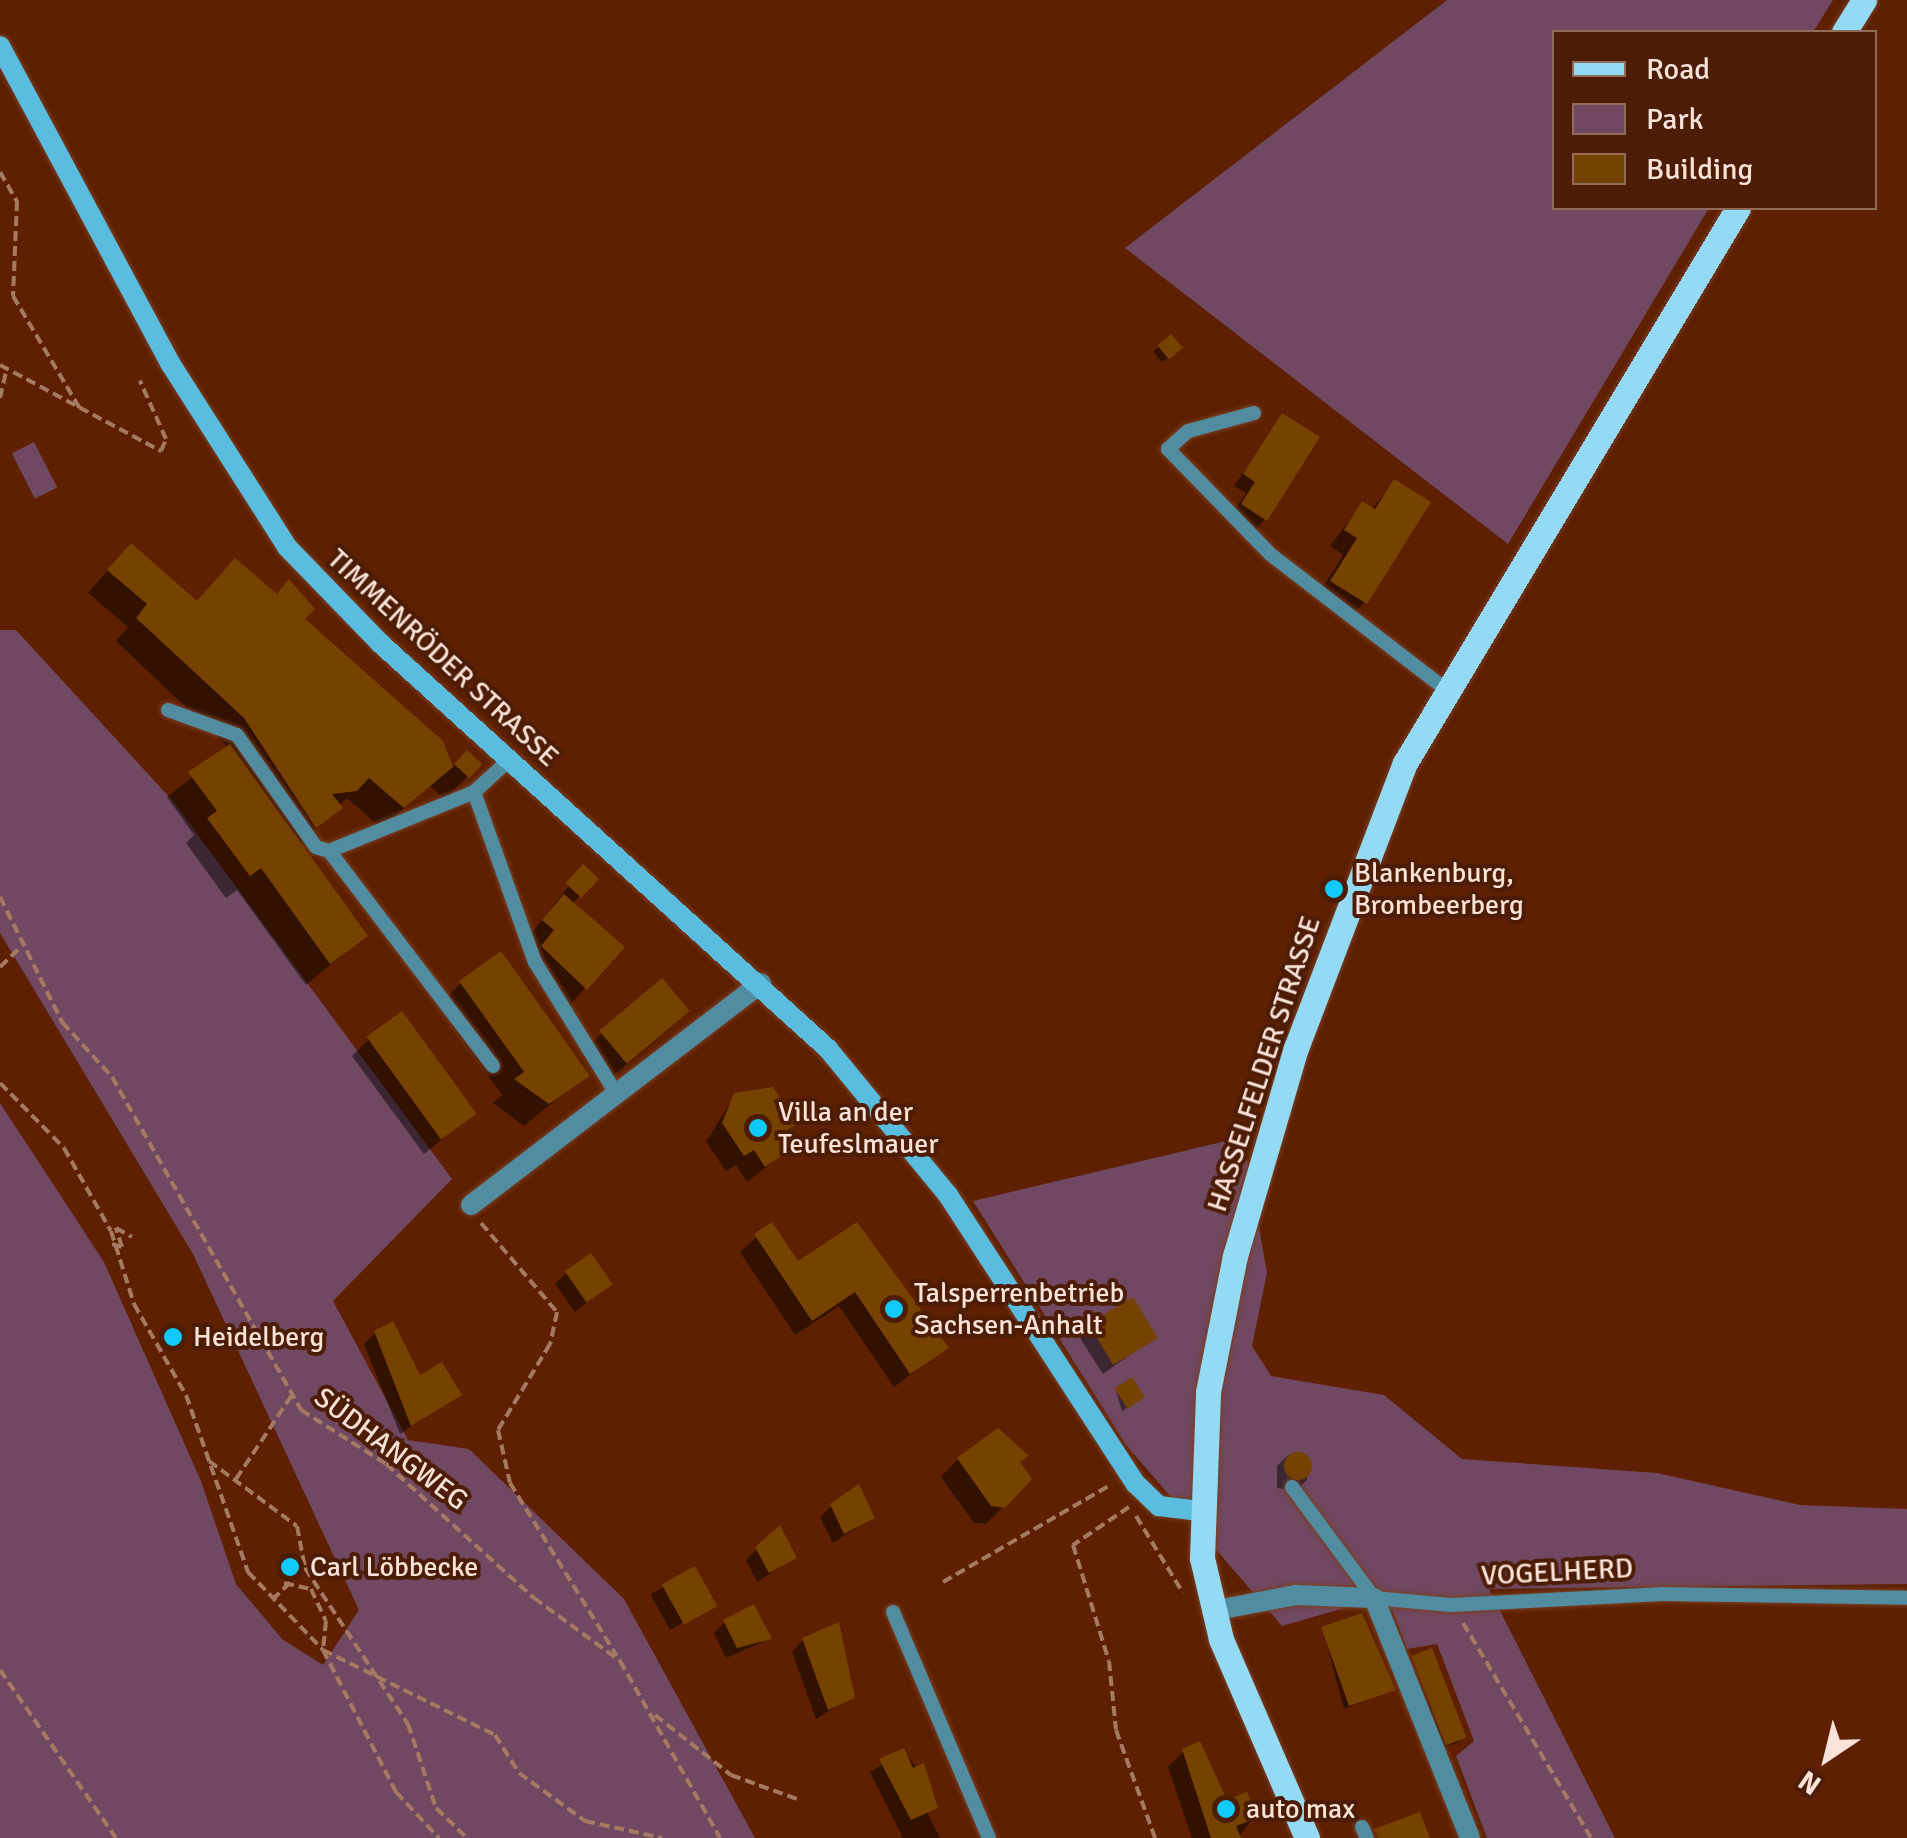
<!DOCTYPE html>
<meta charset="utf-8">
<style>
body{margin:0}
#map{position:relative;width:1907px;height:1838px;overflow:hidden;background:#5e2000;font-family:Signika,sans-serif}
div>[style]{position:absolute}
.green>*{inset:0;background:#714861;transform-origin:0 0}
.shadow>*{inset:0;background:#0007;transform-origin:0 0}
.building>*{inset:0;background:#764200;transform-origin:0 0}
.round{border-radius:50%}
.path>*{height:4px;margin-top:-2px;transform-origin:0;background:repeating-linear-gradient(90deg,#a57962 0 10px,transparent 0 15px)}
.roads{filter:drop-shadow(0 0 2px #773f23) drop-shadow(0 0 2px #773f23)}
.lane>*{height:14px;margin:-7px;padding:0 7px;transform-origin:7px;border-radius:7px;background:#528ca1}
.street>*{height:20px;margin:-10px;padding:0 10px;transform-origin:10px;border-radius:10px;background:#528ca1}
.secondary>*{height:20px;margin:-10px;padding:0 10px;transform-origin:10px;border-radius:10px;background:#5abcde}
.primary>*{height:25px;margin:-12.5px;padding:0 12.5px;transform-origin:12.5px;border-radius:12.5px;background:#95daf4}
.dots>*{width:28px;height:28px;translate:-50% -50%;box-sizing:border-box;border:5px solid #4c1c05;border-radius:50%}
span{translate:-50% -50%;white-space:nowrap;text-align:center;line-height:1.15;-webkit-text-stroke:8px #4c1c05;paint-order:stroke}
.street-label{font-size:28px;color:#fbe3d9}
.poi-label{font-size:28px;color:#fbe3d9}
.left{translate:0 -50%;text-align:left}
.legend{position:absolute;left:1552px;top:30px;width:325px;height:180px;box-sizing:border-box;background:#4c1c05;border:2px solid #926c5a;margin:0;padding:12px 18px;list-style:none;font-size:30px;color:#fbe3d9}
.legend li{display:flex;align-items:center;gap:20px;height:50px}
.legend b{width:50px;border:2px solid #926c5a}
.north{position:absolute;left:1777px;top:1708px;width:100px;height:100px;-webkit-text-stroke:8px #4c1c05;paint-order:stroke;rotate:215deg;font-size:28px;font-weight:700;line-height:40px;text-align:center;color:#fbe3d9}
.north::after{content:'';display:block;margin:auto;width:35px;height:45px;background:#fbe3d9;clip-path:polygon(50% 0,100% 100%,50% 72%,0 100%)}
</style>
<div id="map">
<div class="green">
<i style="clip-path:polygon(1447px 0,1833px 0,1813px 32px,1554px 32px,1554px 208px,1709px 208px,1508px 544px,1125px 248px)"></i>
<i style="left:34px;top:442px;width:51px;height:25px;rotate:63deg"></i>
<i style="clip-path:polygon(0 630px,16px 630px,172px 800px,452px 1179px,333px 1301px,408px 1440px,469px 1449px,624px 1599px,755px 1838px,0 1838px,0 1103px,104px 1262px,201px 1481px,236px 1584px,282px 1639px,323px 1665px,359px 1610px,193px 1254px,0 933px)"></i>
<i style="clip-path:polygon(1243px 1137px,1267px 1273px,1252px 1346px,1271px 1376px,1384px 1395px,1462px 1459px,1657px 1473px,1800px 1505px,1907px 1509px,1907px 1584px,1489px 1589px,1615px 1838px,1487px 1838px,1456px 1756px,1474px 1741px,1437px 1644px,1407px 1649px,1392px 1610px,1358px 1604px,1282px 1626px,1126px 1445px,973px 1201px)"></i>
</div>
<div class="shadow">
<i style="left:1171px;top:337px;width:14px;height:23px;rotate:51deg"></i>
<i style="clip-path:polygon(1283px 416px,1265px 519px,1255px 530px,1231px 516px,1246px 493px,1234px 486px)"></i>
<i style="clip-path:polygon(1394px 483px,1365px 602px,1349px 618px,1316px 598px,1343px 555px,1330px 546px,1362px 504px,1371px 510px)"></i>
<i style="clip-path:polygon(110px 568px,195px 603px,302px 620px,441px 742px,451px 769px,467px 753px,479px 764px,445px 800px,430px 786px,381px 828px,347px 798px,299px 844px,365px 936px,306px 985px,237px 890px,226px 898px,186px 843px,194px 835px,167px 797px,229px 748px,116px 641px,128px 627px,88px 593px)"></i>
<i style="clip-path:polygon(583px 868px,595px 879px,572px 904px,622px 947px,569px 1006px,525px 965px,539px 949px,527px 939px)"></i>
<i style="clip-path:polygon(461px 983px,586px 1075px,524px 1126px,493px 1103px,502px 1095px,438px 1006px)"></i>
<i style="clip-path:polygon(670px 1028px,609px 1079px,585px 1050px,602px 1033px)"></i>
<i style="clip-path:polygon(369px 1039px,474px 1113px,424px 1154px,352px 1056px)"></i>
<i style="clip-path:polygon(735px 1095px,794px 1124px,782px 1135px,791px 1148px,747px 1182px,736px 1165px,726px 1171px,706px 1142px)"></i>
<i style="clip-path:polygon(771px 1225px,798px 1265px,856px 1225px,945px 1348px,894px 1387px,839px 1306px,795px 1335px,740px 1252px)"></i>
<i style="clip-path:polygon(566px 1273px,610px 1284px,575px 1312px,555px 1284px)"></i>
<i style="clip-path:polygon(1091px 1327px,1155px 1337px,1103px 1374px,1080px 1338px)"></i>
<i style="clip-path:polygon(375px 1333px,419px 1379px,459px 1394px,400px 1434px,364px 1344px)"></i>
<i style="clip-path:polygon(1116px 1391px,1138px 1401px,1122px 1411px)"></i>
<i style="clip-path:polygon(1288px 1455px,1307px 1455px,1307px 1480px,1296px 1491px,1277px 1488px,1277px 1466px)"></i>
<i style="clip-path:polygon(958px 1459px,1018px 1464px,1004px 1506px,986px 1524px,974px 1523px,941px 1477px)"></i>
<i style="clip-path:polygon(832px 1506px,872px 1518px,833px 1543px,820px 1517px)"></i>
<i style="clip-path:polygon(757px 1549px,794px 1558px,757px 1582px,746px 1560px)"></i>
<i style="left:694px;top:1570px;width:41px;height:50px;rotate:61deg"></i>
<i style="clip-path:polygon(725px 1622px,769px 1639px,726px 1658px,714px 1633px)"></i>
<i style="clip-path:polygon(1323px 1629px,1393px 1690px,1344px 1709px)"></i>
<i style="clip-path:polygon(803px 1640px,852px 1697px,816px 1719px,792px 1652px)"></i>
<i style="clip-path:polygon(1414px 1658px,1463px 1737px,1458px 1742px,1443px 1748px)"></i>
<i style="clip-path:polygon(904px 1751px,932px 1789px,928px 1814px,940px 1838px,903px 1838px,870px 1772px)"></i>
<i style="clip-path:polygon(1184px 1751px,1226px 1803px,1254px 1817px,1238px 1838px,1192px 1838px,1168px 1767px)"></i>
</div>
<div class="building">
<i style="left:1171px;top:334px;width:18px;height:18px;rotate:49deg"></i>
<i style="clip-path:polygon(1282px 413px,1320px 437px,1267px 521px,1241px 504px,1255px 482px,1243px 474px)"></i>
<i style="clip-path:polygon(1394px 479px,1431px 502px,1367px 604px,1330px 581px,1357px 538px,1344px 530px,1362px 501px,1375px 509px)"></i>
<i style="clip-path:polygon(131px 543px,197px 601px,235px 558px,277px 594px,289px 579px,315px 609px,305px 619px,443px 741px,453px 767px,404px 808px,369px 778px,357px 791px,332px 794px,343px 808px,316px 828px,244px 718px,136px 618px,147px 604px,107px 570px)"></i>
<i style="clip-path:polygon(230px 744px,368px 936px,330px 964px,261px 868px,250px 876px,207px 818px,217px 811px,188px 772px)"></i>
<i style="left:467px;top:750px;width:21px;height:19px;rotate:43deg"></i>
<i style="left:583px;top:864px;width:22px;height:26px;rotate:43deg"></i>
<i style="clip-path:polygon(564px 894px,625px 947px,587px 990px,541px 946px,554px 930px,542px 920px)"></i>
<i style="clip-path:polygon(501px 951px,590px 1076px,549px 1104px,514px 1079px,524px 1072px,459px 981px)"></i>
<i style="left:662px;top:978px;width:43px;height:82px;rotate:50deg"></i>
<i style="left:402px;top:1011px;width:127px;height:44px;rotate:54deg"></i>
<i style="clip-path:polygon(773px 1087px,797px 1124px,784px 1132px,794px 1148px,765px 1167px,754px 1150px,744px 1156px,722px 1123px,734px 1093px)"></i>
<i style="clip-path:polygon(772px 1222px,798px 1261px,857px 1222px,949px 1348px,910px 1374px,855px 1292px,812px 1321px,754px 1234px)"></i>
<i style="left:591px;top:1253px;width:38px;height:32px;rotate:55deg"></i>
<i style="left:1133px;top:1297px;width:48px;height:52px;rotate:59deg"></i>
<i style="clip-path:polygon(393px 1321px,420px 1375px,442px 1362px,462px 1395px,411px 1426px,374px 1331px)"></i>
<i style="left:1132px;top:1377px;width:24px;height:21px;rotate:57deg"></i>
<i style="clip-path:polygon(998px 1428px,1029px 1456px,1020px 1462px,1032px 1479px,1005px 1508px,991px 1506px,957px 1458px)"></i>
<i class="round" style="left:1284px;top:1452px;width:28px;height:28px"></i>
<i style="clip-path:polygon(859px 1484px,875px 1518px,844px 1534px,830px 1504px)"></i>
<i style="clip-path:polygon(780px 1525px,797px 1558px,769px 1573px,755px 1547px)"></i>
<i style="left:695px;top:1566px;width:46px;height:38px;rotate:61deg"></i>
<i style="clip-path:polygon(754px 1604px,772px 1639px,737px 1648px,723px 1620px)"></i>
<i style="clip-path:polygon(1362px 1613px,1396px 1690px,1349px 1706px,1321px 1627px)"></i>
<i style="clip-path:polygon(839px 1622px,855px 1698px,828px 1710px,802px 1638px)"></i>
<i style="left:1432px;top:1648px;width:96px;height:22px;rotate:69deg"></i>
<i style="clip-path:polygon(1200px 1741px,1227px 1800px,1247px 1792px,1257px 1818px,1236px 1826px,1241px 1838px,1211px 1838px,1182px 1749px)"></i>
<i style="clip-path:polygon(904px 1748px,913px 1768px,924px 1763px,938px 1808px,911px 1820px,879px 1759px)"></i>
<i style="clip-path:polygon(1420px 1812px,1430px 1838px,1378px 1838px,1374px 1829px)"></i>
</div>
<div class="path">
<i style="left:0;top:172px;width:34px;rotate:60deg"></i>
<i style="left:17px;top:201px;width:95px;rotate:92.4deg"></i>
<i style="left:13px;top:296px;width:135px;rotate:59.3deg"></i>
<i style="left:0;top:365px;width:183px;rotate:28.1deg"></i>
<i style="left:161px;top:451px;width:13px;rotate:-67deg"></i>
<i style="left:166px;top:439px;width:64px;rotate:-114.1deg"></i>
<i style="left:0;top:398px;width:26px;rotate:-77deg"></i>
<i style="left:0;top:897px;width:140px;rotate:63.6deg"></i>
<i style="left:62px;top:1022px;width:74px;rotate:47.7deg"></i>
<i style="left:112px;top:1077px;width:383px;rotate:60.4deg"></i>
<i style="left:301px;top:1410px;width:101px;rotate:32.4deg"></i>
<i style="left:386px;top:1464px;width:200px;rotate:42.2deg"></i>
<i style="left:534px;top:1598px;width:107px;rotate:36.2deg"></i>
<i style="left:620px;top:1661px;width:203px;rotate:60.5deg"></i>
<i style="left:0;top:967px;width:29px;rotate:-44deg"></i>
<i style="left:0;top:1083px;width:91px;rotate:45.4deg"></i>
<i style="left:64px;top:1148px;width:95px;rotate:60.5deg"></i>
<i style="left:111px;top:1231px;width:77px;rotate:72.5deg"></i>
<i style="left:134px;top:1304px;width:105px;rotate:60.3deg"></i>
<i style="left:186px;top:1395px;width:188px;rotate:70.7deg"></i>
<i style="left:248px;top:1572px;width:108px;rotate:46.1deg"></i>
<i style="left:323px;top:1650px;width:160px;rotate:62.8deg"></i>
<i style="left:396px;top:1792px;width:63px;rotate:46.9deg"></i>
<i style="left:481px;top:1223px;width:117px;rotate:49.5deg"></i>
<i style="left:557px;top:1312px;width:33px;rotate:102deg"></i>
<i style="left:550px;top:1344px;width:100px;rotate:121.2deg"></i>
<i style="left:498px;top:1430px;width:54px;rotate:77.2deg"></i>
<i style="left:510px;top:1483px;width:203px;rotate:58.3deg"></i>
<i style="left:112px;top:1244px;width:10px;rotate:17deg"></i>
<i style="left:122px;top:1247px;width:20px;rotate:-108deg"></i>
<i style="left:116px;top:1228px;width:18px;rotate:29deg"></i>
<i style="left:209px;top:1461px;width:109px;rotate:36.5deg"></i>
<i style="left:297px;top:1526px;width:43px;rotate:79.2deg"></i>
<i style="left:305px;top:1568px;width:187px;rotate:56.6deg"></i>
<i style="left:408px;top:1724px;width:89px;rotate:71.6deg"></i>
<i style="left:436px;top:1808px;width:43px;rotate:44.1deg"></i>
<i style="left:236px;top:1479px;width:101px;rotate:-56.3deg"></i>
<i style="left:1129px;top:1507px;width:68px;rotate:145.8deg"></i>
<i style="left:1073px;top:1545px;width:121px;rotate:72.8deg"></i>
<i style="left:1109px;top:1661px;width:69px;rotate:84.2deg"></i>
<i style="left:1116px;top:1730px;width:115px;rotate:70.1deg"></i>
<i style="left:1136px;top:1516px;width:90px;rotate:58.6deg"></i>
<i style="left:943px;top:1582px;width:195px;rotate:-30.1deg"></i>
<i style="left:284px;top:1583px;width:28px;rotate:13deg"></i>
<i style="left:311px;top:1589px;width:35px;rotate:65deg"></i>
<i style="left:326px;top:1621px;width:29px;rotate:96deg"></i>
<i style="left:323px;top:1650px;width:192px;rotate:26.3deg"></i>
<i style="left:495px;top:1735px;width:45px;rotate:57.7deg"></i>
<i style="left:519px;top:1773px;width:82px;rotate:36deg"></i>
<i style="left:585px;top:1821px;width:79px;rotate:12.4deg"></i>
<i style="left:272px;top:1600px;width:46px;rotate:-44.1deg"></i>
<i style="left:1463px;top:1623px;width:250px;rotate:59.2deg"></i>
<i style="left:0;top:1670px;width:204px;rotate:55.4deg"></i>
<i style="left:655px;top:1715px;width:97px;rotate:38.3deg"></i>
<i style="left:731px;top:1775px;width:70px;rotate:20deg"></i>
</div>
<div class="roads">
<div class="lane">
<i style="left:1254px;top:413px;width:68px;rotate:164.7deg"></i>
<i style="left:1188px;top:431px;width:27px;rotate:138deg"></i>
<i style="left:1168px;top:449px;width:146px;rotate:45.8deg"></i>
<i style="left:1270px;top:554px;width:220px;rotate:37.6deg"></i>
<i style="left:168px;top:710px;width:73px;rotate:19.9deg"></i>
<i style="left:237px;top:735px;width:137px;rotate:54.8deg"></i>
<i style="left:316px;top:847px;width:14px;rotate:17deg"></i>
<i style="left:474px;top:792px;width:181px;rotate:70.3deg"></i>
<i style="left:535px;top:962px;width:156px;rotate:58.3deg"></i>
<i style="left:493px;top:1066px;width:270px;rotate:-127.3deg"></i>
<i style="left:329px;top:851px;width:157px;rotate:-22.1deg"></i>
<i style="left:474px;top:792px;width:47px;rotate:-42.4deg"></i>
<i style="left:1292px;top:1487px;width:138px;rotate:53.5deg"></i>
<i style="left:1374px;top:1598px;width:77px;rotate:5.2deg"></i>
<i style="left:1451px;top:1605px;width:212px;rotate:-3deg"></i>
<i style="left:1663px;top:1594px;width:244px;rotate:0.9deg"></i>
<i style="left:893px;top:1612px;width:246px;rotate:67deg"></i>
<i style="left:1362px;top:1827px;width:12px;rotate:66deg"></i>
</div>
<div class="street">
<i style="left:471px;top:1205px;width:365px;rotate:-37.4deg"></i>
<i style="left:1212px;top:1611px;width:86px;rotate:-10.8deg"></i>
<i style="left:1296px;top:1595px;width:78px;rotate:2.2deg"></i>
<i style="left:1374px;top:1598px;width:258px;rotate:68.2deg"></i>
</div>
<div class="secondary">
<i style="left:0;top:46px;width:360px;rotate:61.8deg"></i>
<i style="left:170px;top:363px;width:218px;rotate:57.5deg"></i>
<i style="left:287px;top:547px;width:134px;rotate:45.9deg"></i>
<i style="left:380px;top:643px;width:605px;rotate:42.18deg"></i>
<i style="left:828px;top:1049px;width:189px;rotate:50.6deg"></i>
<i style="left:948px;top:1195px;width:345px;rotate:57deg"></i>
<i style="left:1136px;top:1484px;width:32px;rotate:44deg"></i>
<i style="left:1159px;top:1506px;width:39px;rotate:7deg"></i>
</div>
<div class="primary">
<i style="left:1844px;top:32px;width:38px;rotate:-58deg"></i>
<i style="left:1307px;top:1838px;width:217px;rotate:-113.4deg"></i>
<i style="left:1221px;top:1639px;width:83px;rotate:-103.2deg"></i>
<i style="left:1202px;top:1558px;width:166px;rotate:-87.9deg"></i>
<i style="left:1208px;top:1392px;width:139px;rotate:-78.8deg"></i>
<i style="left:1235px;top:1256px;width:217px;rotate:-73.7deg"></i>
<i style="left:1296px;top:1048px;width:305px;rotate:-69.1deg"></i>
<i style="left:1405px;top:763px;width:647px;rotate:-59.04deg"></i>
</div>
</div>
<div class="dots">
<i style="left:1334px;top:889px;background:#0fcafa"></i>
<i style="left:758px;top:1128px;background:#0fcafa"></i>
<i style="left:894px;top:1309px;background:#0fcafa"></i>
<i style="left:173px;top:1337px;background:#0fcafa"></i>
<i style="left:290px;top:1567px;background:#0fcafa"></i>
<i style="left:1226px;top:1809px;background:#0fcafa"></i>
</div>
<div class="street-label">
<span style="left:443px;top:658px;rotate:43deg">TIMMENRÖDER STRASSE</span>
<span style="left:1264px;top:1064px;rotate:-72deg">HASSELFELDER STRASSE</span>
<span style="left:391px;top:1449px;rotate:37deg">SÜDHANGWEG</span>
<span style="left:1557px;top:1572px;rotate:-3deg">VOGELHERD</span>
</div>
<div class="poi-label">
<span class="left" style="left:1354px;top:889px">Blankenburg,<br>Brombeerberg</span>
<span class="left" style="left:778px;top:1128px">Villa an der<br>Teufeslmauer</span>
<span class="left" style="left:914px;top:1309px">Talsperrenbetrieb<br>Sachsen-Anhalt</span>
<span class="left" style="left:193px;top:1337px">Heidelberg</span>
<span class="left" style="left:310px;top:1567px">Carl Löbbecke</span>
<span class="left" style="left:1246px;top:1809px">auto max</span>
</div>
<ul class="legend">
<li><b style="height:12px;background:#95daf4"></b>Road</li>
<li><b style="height:28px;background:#714861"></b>Park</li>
<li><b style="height:28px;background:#764200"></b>Building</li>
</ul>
<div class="north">N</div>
</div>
